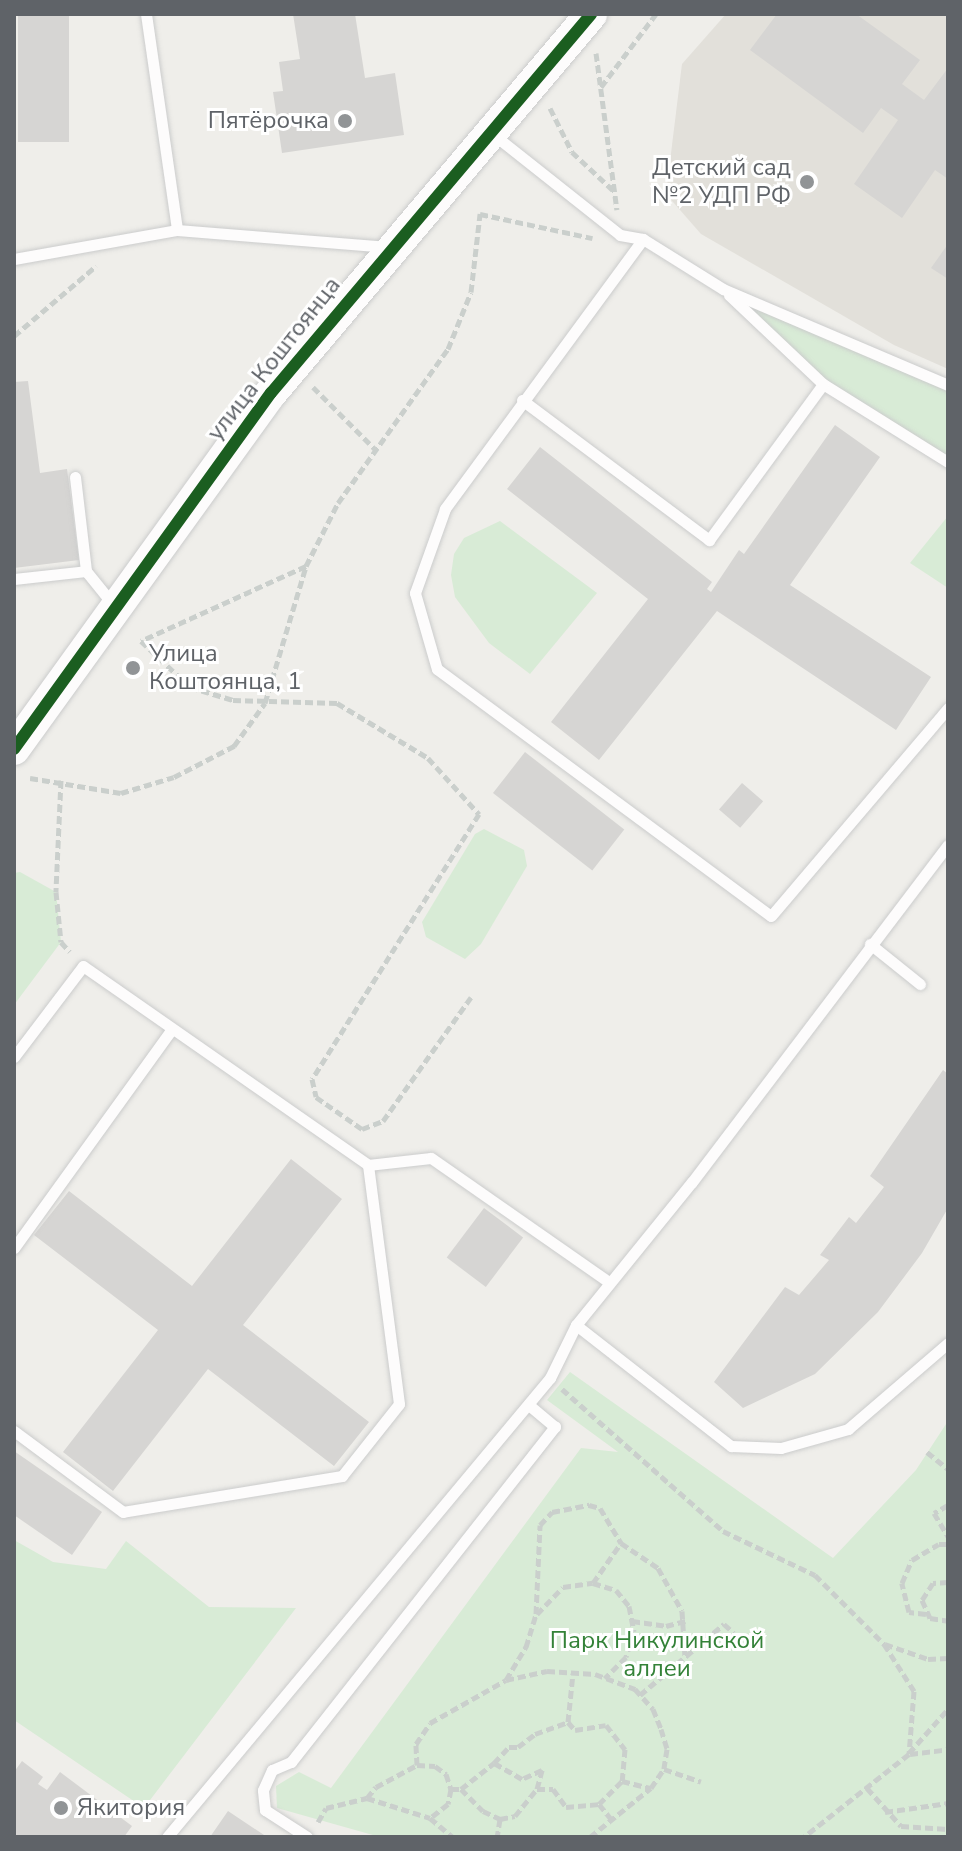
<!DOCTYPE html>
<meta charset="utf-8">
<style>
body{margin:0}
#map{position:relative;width:962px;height:1851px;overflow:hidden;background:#efeeea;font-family:"Nunito Sans",sans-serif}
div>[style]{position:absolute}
.education>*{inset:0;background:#e2e0da}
.green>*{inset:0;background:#d8ebd6}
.building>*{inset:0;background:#d6d5d3;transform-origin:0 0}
.path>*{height:5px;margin-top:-2.5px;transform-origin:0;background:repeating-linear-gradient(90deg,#cacfcc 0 8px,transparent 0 12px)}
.roads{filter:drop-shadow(0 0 2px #cbcccc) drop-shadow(0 0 2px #cbcccc)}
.lane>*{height:11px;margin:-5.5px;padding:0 5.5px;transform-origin:5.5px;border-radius:5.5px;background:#fdfcfc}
.secondary>*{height:32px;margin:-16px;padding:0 16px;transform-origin:16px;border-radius:16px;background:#fdfcfc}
.cycleway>*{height:12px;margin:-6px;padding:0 6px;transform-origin:6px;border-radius:6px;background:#1b5e20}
.dots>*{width:22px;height:22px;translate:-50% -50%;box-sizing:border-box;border:4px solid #fff;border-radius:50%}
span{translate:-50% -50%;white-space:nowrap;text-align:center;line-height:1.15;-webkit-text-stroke:6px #fff;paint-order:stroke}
.poi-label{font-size:24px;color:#5f6368}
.right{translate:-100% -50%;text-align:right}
.left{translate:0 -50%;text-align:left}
.street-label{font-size:24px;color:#5f6368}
.park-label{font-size:24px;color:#348238}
.frame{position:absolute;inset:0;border:16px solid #5f6368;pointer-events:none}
</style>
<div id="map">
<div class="education">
<i style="clip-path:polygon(726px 14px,948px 14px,948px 369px,894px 345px,701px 234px,666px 194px,682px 64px)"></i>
</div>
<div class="green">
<i style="clip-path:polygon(723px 289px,948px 385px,948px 462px,823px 384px)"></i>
<i style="clip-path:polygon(948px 516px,948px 588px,910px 563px)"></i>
<i style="clip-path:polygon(500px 521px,597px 593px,530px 674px,489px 643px,455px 597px,451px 575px,454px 554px,464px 538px)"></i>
<i style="clip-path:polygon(484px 829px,524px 850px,527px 866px,481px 944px,465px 959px,426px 937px,422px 922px,475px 834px)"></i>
<i style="clip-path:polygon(20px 872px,56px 892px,61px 942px,14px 1005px,14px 873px)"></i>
<i style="clip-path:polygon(570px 1372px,833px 1558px,916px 1470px,948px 1421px,948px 1837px,380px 1837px,277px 1808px,276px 1786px,299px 1772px,331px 1788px,581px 1448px,618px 1452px,547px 1400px)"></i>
<i style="clip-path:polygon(14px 1540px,53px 1562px,106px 1569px,126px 1541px,209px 1607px,296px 1608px,144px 1808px,14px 1720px)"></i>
</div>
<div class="building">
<i style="left:18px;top:14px;width:51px;height:128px"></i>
<i style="clip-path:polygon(293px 14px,355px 14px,365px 78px,395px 73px,404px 135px,282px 153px,273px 92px,283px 91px,279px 62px,300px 59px)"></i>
<i style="clip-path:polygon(777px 14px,856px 14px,920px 60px,902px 84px,924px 100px,948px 68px,948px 179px,935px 170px,902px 218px,854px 184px,898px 120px,881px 108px,863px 133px,750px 50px)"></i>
<i style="clip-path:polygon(948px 244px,948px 279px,931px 268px)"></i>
<i style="clip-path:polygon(28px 381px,40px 473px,67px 469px,79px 560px,14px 568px,14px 382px)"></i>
<i style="clip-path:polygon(835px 425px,880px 457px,790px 585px,931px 677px,896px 730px,717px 611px,599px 760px,551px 722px,648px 599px,507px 489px,540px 447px,712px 582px,707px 589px,711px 592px,739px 550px,744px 554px)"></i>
<i style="left:525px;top:752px;width:126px;height:52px;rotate:38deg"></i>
<i style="left:742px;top:783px;width:28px;height:35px;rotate:41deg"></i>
<i style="clip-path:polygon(943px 1070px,948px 1074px,948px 1208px,922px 1253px,878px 1312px,815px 1374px,743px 1408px,714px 1382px,785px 1287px,799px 1295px,829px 1260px,820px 1255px,849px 1217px,856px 1223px,884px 1187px,870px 1176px)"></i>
<i style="clip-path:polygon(291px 1159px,342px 1199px,243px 1325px,369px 1422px,334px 1466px,208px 1369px,113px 1491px,63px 1452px,158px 1330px,34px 1235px,69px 1191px,192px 1286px)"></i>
<i style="left:484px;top:1208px;width:49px;height:62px;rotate:37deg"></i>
<i style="clip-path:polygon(14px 1451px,102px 1512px,72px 1555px,14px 1515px)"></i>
<i style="clip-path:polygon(22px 1761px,43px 1777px,38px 1784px,47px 1790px,60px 1772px,132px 1826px,124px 1837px,14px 1837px,14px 1772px)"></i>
<i style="clip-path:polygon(228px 1811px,267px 1837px,283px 1837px,210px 1837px)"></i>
</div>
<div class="path">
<i style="left:596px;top:53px;width:158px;rotate:82.4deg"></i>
<i style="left:601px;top:87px;width:91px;rotate:-53deg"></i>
<i style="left:550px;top:108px;width:49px;rotate:63.4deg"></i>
<i style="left:572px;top:152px;width:57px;rotate:42.9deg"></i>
<i style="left:14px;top:336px;width:108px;rotate:-40.5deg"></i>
<i style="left:313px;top:387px;width:88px;rotate:45deg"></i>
<i style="left:306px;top:566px;width:181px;rotate:155.6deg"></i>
<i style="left:141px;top:641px;width:67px;rotate:43.2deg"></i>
<i style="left:190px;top:687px;width:45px;rotate:16.8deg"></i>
<i style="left:233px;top:700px;width:104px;rotate:1.7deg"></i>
<i style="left:337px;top:703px;width:106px;rotate:31.1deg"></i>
<i style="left:428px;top:758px;width:76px;rotate:47.7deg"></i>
<i style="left:479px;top:814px;width:313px;rotate:122.2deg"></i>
<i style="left:312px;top:1079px;width:18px;rotate:77deg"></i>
<i style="left:316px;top:1097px;width:56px;rotate:34.8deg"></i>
<i style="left:362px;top:1129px;width:22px;rotate:-21deg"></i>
<i style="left:383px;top:1121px;width:152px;rotate:-54.6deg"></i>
<i style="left:30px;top:778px;width:92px;rotate:9.4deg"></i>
<i style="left:121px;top:793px;width:55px;rotate:-16.8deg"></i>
<i style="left:174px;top:777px;width:68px;rotate:-27.3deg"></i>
<i style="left:234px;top:746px;width:53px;rotate:-54.2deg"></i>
<i style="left:265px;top:703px;width:143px;rotate:-73.3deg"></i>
<i style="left:306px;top:566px;width:71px;rotate:-63.1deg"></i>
<i style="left:338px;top:503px;width:189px;rotate:-54.5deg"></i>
<i style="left:448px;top:349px;width:61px;rotate:-68deg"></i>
<i style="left:471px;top:292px;width:79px;rotate:-83.4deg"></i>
<i style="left:480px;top:214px;width:115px;rotate:12.1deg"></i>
<i style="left:61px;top:780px;width:112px;rotate:92.6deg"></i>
<i style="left:56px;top:892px;width:50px;rotate:84.3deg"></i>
<i style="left:61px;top:942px;width:13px;rotate:48deg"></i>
<i style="left:562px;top:1389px;width:215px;rotate:41.4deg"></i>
<i style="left:723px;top:1531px;width:102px;rotate:25.6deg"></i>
<i style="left:815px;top:1575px;width:98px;rotate:45deg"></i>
<i style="left:884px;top:1644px;width:56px;rotate:57.4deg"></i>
<i style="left:914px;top:1691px;width:63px;rotate:94.5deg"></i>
<i style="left:909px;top:1754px;width:134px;rotate:141.7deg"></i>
<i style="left:927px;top:1452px;width:27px;rotate:39deg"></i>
<i style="left:948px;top:1505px;width:16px;rotate:150deg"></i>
<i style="left:934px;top:1513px;width:27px;rotate:59deg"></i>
<i style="left:948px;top:1582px;width:15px;rotate:176deg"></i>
<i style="left:933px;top:1583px;width:20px;rotate:123deg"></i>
<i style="left:922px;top:1600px;width:20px;rotate:66deg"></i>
<i style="left:930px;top:1618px;width:18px;rotate:9deg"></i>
<i style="left:593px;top:1583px;width:49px;rotate:-55deg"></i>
<i style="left:537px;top:1614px;width:37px;rotate:-46deg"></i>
<i style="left:563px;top:1587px;width:30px;rotate:-8deg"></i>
<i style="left:593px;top:1583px;width:24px;rotate:17deg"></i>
<i style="left:616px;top:1590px;width:21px;rotate:51deg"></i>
<i style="left:629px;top:1606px;width:26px;rotate:79deg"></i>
<i style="left:634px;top:1632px;width:26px;rotate:108deg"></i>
<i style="left:626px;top:1657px;width:30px;rotate:135deg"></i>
<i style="left:926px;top:1614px;width:17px;rotate:-173deg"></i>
<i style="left:909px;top:1612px;width:30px;rotate:-104deg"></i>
<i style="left:902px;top:1583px;width:25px;rotate:-67deg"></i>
<i style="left:912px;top:1560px;width:31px;rotate:-31deg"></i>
<i style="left:939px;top:1544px;width:9px"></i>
<i style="left:632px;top:1621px;width:34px;rotate:8deg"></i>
<i style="left:666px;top:1626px;width:20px;rotate:-15deg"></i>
<i style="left:885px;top:1644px;width:46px;rotate:19.2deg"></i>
<i style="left:928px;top:1659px;width:20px;rotate:-3deg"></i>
<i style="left:506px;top:1680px;width:39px;rotate:-59deg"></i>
<i style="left:526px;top:1647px;width:34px;rotate:-73deg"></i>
<i style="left:536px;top:1614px;width:89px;rotate:-87.4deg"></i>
<i style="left:540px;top:1525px;width:18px;rotate:-47deg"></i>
<i style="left:552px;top:1512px;width:38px;rotate:-11deg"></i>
<i style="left:589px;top:1505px;width:11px;rotate:15deg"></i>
<i style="left:600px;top:1508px;width:41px;rotate:59deg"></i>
<i style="left:621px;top:1543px;width:45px;rotate:34deg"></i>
<i style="left:658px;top:1568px;width:49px;rotate:60.8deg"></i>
<i style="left:682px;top:1611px;width:47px;rotate:86.3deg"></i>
<i style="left:640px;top:1695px;width:110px;rotate:-40.2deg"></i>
<i style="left:724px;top:1624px;width:13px;rotate:42deg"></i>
<i style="left:568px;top:1722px;width:49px;rotate:-84.2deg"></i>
<i style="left:909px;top:1753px;width:59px;rotate:-48.4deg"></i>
<i style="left:910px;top:1754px;width:38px;rotate:-7deg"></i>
<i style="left:417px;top:1765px;width:21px;rotate:-93deg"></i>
<i style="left:416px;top:1744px;width:25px;rotate:-56deg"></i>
<i style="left:430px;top:1723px;width:87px;rotate:-29.5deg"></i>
<i style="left:506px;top:1680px;width:42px;rotate:-12.4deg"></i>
<i style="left:547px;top:1671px;width:48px;rotate:3.6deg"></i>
<i style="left:595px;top:1674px;width:43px;rotate:20.6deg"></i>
<i style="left:635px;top:1689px;width:27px;rotate:48deg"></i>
<i style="left:653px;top:1709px;width:22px;rotate:68deg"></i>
<i style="left:661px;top:1729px;width:21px;rotate:73deg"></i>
<i style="left:667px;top:1749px;width:20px;rotate:99deg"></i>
<i style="left:867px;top:1788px;width:51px;rotate:48.2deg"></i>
<i style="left:901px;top:1826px;width:47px;rotate:3.7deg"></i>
<i style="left:451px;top:1789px;width:10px"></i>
<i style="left:461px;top:1789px;width:31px;rotate:45deg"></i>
<i style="left:483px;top:1811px;width:19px;rotate:25deg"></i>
<i style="left:500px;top:1819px;width:18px;rotate:99deg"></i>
<i style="left:461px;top:1789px;width:42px;rotate:-38.2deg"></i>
<i style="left:537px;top:1789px;width:20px;rotate:-75deg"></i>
<i style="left:542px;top:1770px;width:22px;rotate:156deg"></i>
<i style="left:522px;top:1779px;width:32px;rotate:-150deg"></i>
<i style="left:494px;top:1763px;width:22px;rotate:-47deg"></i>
<i style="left:509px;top:1747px;width:9px"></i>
<i style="left:518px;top:1747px;width:21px;rotate:-37deg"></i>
<i style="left:535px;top:1734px;width:35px;rotate:-20deg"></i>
<i style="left:568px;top:1722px;width:11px;rotate:49deg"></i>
<i style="left:575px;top:1730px;width:31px;rotate:-9deg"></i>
<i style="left:606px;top:1725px;width:31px;rotate:52deg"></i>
<i style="left:625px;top:1749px;width:32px;rotate:95deg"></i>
<i style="left:622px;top:1781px;width:30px;rotate:14deg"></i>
<i style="left:367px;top:1798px;width:14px;rotate:-51deg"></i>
<i style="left:376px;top:1787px;width:47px;rotate:-28.2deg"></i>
<i style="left:417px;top:1765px;width:18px;rotate:3deg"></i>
<i style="left:435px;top:1766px;width:14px;rotate:36deg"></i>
<i style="left:446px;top:1774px;width:16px;rotate:72deg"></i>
<i style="left:451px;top:1789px;width:15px;rotate:101deg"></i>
<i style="left:448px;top:1804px;width:23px;rotate:142deg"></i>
<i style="left:599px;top:1804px;width:33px;rotate:-45deg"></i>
<i style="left:885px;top:1812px;width:64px;rotate:-8.1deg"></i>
<i style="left:500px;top:1819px;width:15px;rotate:-11deg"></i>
<i style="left:515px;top:1816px;width:35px;rotate:-51deg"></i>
<i style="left:537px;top:1789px;width:16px"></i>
<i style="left:553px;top:1789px;width:22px;rotate:54deg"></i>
<i style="left:566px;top:1807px;width:33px;rotate:-5deg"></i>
<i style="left:599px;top:1804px;width:22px;rotate:51deg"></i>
<i style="left:318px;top:1822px;width:16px;rotate:-60deg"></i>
<i style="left:326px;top:1808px;width:42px;rotate:-13.7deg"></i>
<i style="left:367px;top:1798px;width:66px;rotate:17.6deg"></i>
<i style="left:430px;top:1818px;width:30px;rotate:40deg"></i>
<i style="left:590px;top:1837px;width:78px;rotate:-38.8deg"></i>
<i style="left:651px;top:1788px;width:23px;rotate:-56deg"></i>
<i style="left:664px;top:1769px;width:39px;rotate:19deg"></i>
</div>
<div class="roads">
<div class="lane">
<i style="left:146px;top:14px;width:218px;rotate:81.8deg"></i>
<i style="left:494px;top:135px;width:161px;rotate:38.4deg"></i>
<i style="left:620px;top:235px;width:23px;rotate:10deg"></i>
<i style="left:643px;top:239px;width:94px;rotate:32deg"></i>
<i style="left:723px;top:289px;width:245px;rotate:23.1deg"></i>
<i style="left:643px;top:239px;width:335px;rotate:126.3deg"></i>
<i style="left:445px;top:509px;width:89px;rotate:109.7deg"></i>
<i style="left:415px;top:593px;width:79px;rotate:73.9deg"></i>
<i style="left:437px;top:669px;width:415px;rotate:36.5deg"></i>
<i style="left:771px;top:916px;width:273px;rotate:-49.6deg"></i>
<i style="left:14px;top:259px;width:166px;rotate:-10.1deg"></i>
<i style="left:177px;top:230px;width:212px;rotate:4.6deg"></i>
<i style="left:729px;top:295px;width:129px;rotate:43.4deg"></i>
<i style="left:823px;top:384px;width:147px;rotate:32deg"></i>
<i style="left:522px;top:400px;width:234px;rotate:36.8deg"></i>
<i style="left:709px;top:540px;width:193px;rotate:-53.8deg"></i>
<i style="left:75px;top:477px;width:95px;rotate:83.3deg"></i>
<i style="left:14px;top:579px;width:72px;rotate:-6.3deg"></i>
<i style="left:86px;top:571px;width:46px;rotate:51.1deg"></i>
<i style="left:870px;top:944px;width:64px;rotate:38.7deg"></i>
<i style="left:14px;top:1057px;width:114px;rotate:-52.8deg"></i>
<i style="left:83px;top:966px;width:348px;rotate:34.9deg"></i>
<i style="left:368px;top:1165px;width:241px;rotate:82.6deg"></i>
<i style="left:399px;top:1404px;width:92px;rotate:128.4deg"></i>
<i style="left:342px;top:1476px;width:222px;rotate:170.7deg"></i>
<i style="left:123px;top:1512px;width:136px;rotate:-143.4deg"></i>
<i style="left:368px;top:1165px;width:63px;rotate:-6.3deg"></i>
<i style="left:431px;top:1158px;width:217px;rotate:34.9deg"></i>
<i style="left:14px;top:1248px;width:270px;rotate:-54.2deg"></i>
<i style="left:576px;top:1325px;width:197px;rotate:38deg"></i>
<i style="left:731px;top:1446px;width:50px;rotate:2.3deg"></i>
<i style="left:781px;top:1448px;width:70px;rotate:-15.8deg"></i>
<i style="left:848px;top:1429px;width:132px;rotate:-40.7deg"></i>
<i style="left:167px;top:1837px;width:598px;rotate:-50.16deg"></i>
<i style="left:550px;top:1378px;width:59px;rotate:-63.9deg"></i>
<i style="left:576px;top:1325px;width:184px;rotate:-51deg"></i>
<i style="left:692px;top:1182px;width:423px;rotate:-52.8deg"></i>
<i style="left:307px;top:1837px;width:50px;rotate:-147.3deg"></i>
<i style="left:265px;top:1810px;width:20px;rotate:-96deg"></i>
<i style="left:263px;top:1790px;width:22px;rotate:-66deg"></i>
<i style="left:272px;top:1770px;width:21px;rotate:-23deg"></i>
<i style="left:291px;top:1762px;width:427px;rotate:-51.8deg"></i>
<i style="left:555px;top:1427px;width:35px;rotate:-140deg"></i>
</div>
<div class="secondary">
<i style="left:14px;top:749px;width:439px;rotate:-54.2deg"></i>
<i style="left:271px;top:393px;width:496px;rotate:-49.8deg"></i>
</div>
</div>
<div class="cycleway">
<i style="left:14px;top:749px;width:439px;rotate:-54.2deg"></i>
<i style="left:271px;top:393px;width:496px;rotate:-49.8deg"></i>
</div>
<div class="dots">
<i style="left:345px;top:121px;background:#919496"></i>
<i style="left:807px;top:182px;background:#919496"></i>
<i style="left:133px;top:668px;background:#919496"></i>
<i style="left:61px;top:1808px;background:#919496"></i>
</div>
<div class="poi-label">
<span class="right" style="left:329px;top:121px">Пятёрочка</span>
<span class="right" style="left:791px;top:182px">Детский сад<br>№2 УДП РФ</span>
<span class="left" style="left:149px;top:668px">Улица<br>Коштоянца, 1</span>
<span class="left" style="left:77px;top:1808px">Якитория</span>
</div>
<div class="street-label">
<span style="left:274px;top:359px;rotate:-52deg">улица Коштоянца</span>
</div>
<div class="park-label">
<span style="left:657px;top:1655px">Парк Никулинской<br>аллеи</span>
</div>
<div class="frame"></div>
</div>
